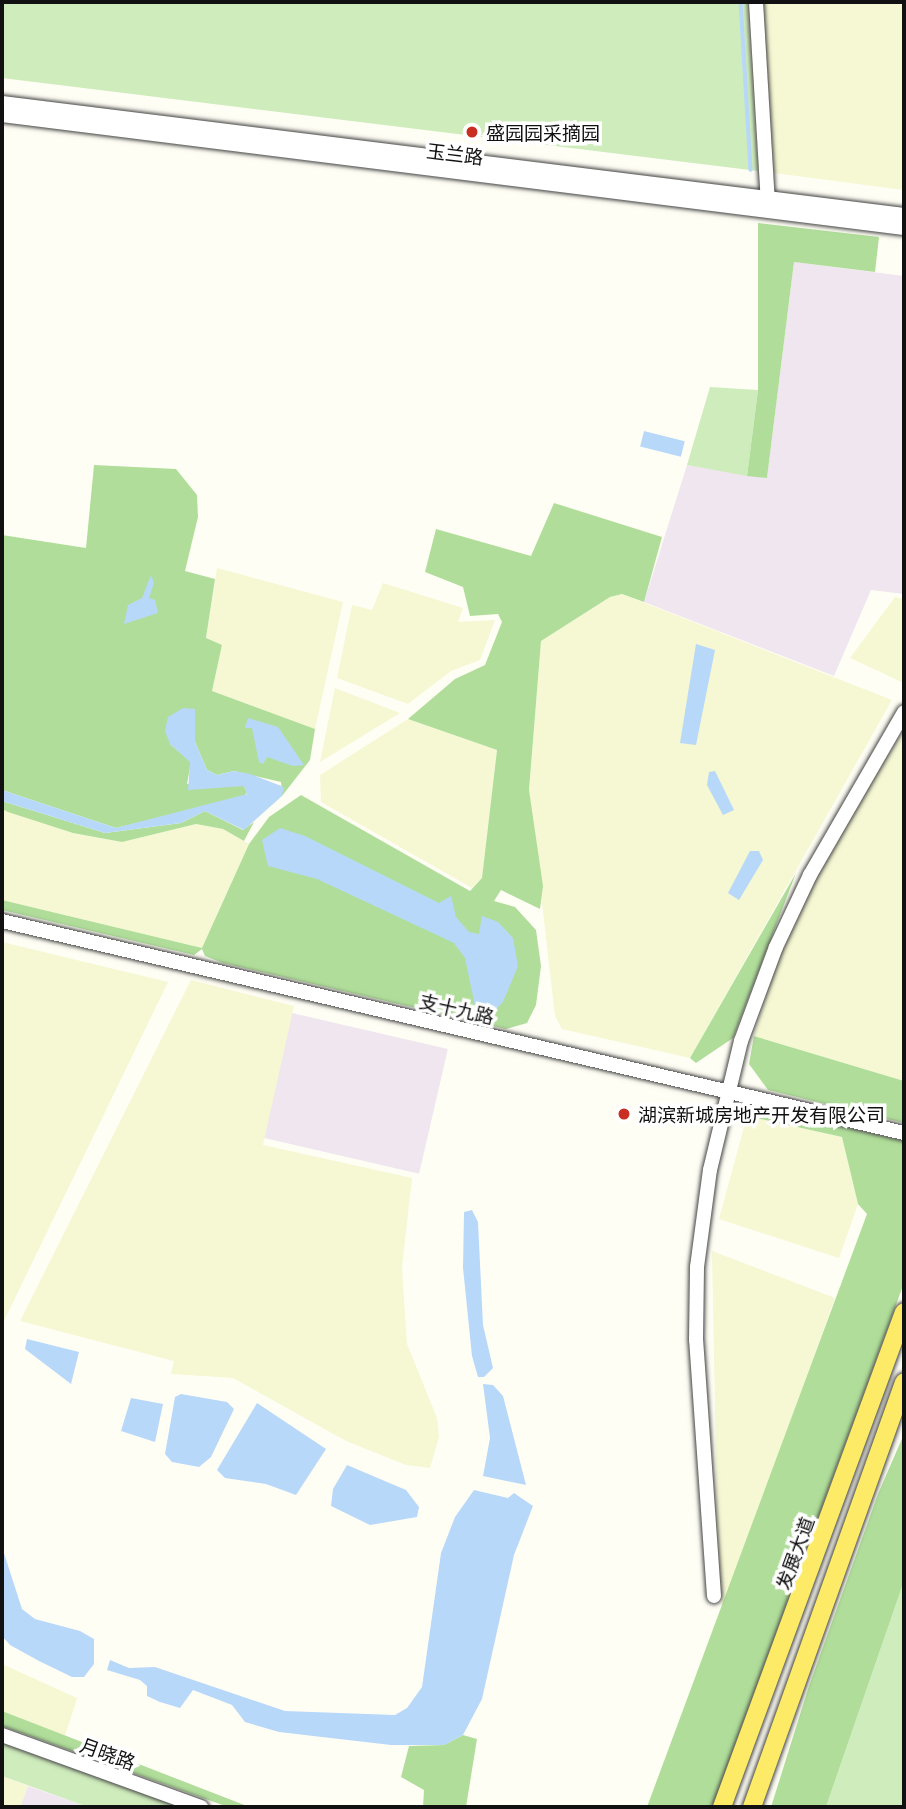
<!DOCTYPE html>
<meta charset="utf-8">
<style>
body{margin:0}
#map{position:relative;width:906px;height:1809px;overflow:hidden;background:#fffef5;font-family:Georgia,"Noto Sans SC",serif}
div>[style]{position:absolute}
.industrial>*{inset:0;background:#efe6ef;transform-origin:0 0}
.farmland>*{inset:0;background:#f6f7d3}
.green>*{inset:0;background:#cfecbc}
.forest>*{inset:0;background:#b0de9a}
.water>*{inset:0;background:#b7d8f9;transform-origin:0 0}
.stream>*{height:3.5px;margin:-1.75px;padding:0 1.75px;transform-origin:1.75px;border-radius:1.75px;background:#b7d8f9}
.roads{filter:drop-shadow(0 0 2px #444) drop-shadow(0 0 2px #444)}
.minor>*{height:14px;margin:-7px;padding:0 7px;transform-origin:7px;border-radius:7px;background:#fff}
.major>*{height:18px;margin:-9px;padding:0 9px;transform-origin:9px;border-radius:9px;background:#fdeb67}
.dots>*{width:19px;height:19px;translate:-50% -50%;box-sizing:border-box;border:4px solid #fff;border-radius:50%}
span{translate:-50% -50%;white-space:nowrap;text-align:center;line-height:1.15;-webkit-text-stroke:7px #fff;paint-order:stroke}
.poi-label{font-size:19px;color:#111}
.left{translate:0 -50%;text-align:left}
.street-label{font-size:19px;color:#111}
.frame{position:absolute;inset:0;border:4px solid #111;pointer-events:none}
</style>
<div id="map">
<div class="industrial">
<i style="clip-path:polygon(794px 262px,904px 276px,904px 594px,871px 590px,834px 676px,644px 602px,687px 465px,767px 478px)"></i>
<i style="left:292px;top:1013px;width:160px;height:128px;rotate:13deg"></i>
<i style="clip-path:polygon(28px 1786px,88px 1807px,20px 1807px)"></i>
</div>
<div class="farmland">
<i style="clip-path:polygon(747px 2px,904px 2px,904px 190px,758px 171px)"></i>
<i style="clip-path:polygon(217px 568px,343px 602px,315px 729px,212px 691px,222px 645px,206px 639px)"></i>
<i style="clip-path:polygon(383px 583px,463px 608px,458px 622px,495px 620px,480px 660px,451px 671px,408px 704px,337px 678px,352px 605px,372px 610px)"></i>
<i style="clip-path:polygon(622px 594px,892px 700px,690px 1058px,562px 1029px,555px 1016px,529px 790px,541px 641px,610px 597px)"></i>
<i style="clip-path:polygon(895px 597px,904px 599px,904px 683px,850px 658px)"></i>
<i style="clip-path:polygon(335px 688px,400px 713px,320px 762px)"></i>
<i style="clip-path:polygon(408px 719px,497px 750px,482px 878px,472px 888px,321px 802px,320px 775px)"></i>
<i style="clip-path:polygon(904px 730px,904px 1081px,754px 1036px,777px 961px,825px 857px)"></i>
<i style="clip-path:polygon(2px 809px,73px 833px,122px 842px,196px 824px,223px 829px,249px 844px,202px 948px,2px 900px)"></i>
<i style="clip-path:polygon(2px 942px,168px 982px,2px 1325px)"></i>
<i style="clip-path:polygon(191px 980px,294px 1006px,263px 1145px,412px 1178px,402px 1267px,407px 1344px,437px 1418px,439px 1437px,430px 1468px,406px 1465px,346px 1441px,233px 1378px,171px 1374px,174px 1361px,20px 1321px)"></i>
<i style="clip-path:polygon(747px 1116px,842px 1137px,858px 1204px,839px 1258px,719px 1219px)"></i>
<i style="clip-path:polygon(712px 1251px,835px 1298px,722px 1611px,717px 1512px)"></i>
<i style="clip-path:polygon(2px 1664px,77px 1698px,65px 1736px,2px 1711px)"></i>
<i style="clip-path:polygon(2px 1776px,28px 1786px,20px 1807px,2px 1807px)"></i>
</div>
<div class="green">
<i style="clip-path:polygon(2px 2px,747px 2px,758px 171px,2px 78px)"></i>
<i style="clip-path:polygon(710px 387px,758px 390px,747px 476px,687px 465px)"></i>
<i style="clip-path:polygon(904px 1581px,904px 1807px,826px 1807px)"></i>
<i style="clip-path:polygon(2px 1743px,180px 1807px,88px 1807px,2px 1776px)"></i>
</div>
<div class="forest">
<i style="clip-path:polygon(758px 223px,879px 237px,875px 272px,794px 262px,767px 478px,747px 476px,758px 390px)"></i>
<i style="clip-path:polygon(94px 465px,176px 469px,197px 495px,198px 517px,185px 571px,215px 579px,206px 638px,222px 645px,212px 691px,315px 729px,310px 760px,282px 796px,281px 782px,234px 771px,217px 775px,207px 770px,195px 742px,195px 709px,170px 744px,191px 762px,187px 784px,244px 786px,247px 793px,241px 798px,116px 828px,2px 790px,2px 535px,86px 548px)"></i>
<i style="clip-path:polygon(554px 503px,662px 537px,644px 602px,622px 594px,610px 597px,541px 641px,529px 790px,543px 886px,540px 909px,501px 890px,494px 901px,515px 907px,536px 930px,541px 966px,536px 1005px,527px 1023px,506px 1029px,223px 963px,205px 956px,202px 949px,194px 955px,2px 910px,2px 900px,202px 948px,249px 844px,269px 817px,301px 795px,470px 891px,482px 878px,497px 750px,408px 719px,455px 679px,485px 665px,502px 622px,498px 614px,470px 616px,463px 587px,425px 572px,436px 529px,531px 556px)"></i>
<i style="clip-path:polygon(2px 801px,105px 833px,181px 823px,205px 811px,243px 830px,254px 822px,244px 841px,223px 829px,196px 824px,122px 842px,73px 833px,8px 812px,2px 809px)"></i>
<i style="clip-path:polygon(796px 873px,733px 1038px,696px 1063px,690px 1058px)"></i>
<i style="clip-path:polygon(754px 1036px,904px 1081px,904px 1123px,768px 1090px,749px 1064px)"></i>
<i style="clip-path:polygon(755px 1106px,904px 1141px,904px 1283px,712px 1807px,647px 1807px,867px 1214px,858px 1204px,842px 1137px,747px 1116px)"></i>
<i style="clip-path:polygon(904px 1434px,904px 1581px,826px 1807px,771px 1807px,809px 1686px,878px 1494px)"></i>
<i style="clip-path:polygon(2px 1711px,247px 1806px,267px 1807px,228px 1807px,2px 1726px)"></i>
<i style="clip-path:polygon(463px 1735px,477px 1739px,466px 1807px,423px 1807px,424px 1790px,401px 1777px,409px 1746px,444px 1745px)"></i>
</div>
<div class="water">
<i style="left:644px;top:431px;width:42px;height:16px;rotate:14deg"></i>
<i style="clip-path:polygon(151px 575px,154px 583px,149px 598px,155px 600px,158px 613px,124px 624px,128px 605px,142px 598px)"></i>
<i style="clip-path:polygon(696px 644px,715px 650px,696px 745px,680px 743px)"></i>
<i style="clip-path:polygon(183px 708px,195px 709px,195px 742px,207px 770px,217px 775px,234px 771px,250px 774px,284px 787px,282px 796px,244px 830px,205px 811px,181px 823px,105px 833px,2px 801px,2px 790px,116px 828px,247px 794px,244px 786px,188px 790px,190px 762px,170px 744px,165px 731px,168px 717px)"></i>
<i style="clip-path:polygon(248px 718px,278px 727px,304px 765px,293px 766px,267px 757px,263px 764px,259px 762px,252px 728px,245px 728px)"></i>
<i style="clip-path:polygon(715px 771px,734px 810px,723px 815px,707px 785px,709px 772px)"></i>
<i style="clip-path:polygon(280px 828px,305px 836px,439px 903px,451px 896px,456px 917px,469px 932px,479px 934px,482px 916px,498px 922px,513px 938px,518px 966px,503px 1002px,492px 1013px,475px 1006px,465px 958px,454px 943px,317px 879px,268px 866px,262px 840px)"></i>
<i style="clip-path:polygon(750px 851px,759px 851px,763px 860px,739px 900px,728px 893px)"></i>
<i style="clip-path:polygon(472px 1210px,478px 1222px,483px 1325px,493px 1368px,484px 1377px,478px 1377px,472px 1356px,463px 1268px,464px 1212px)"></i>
<i style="clip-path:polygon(27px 1339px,79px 1352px,71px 1384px,25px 1349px)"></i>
<i style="clip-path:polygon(483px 1384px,493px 1385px,503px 1396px,526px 1485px,483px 1476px,490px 1438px)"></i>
<i style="clip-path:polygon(181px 1394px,227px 1402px,234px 1409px,211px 1457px,199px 1467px,172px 1462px,165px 1454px,175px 1397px)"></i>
<i style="clip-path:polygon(131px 1398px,163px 1404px,155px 1442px,121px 1431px)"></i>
<i style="clip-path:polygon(257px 1403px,326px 1449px,296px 1495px,266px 1484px,225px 1478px,217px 1470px)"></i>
<i style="clip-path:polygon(347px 1465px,406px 1490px,419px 1507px,417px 1517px,370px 1525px,331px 1506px,333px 1489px)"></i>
<i style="clip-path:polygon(474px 1490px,508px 1498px,514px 1493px,533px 1506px,514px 1555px,482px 1699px,463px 1735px,444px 1745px,391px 1745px,279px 1732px,245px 1722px,232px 1705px,193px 1690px,180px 1708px,160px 1702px,147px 1696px,147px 1686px,140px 1680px,107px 1670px,110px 1660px,129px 1668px,155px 1667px,285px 1711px,395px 1715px,407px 1708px,422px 1687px,441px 1553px,455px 1517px)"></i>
<i style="clip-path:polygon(2px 1547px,22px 1609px,35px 1619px,80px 1631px,94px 1639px,94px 1664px,84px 1677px,72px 1677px,39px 1661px,10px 1645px,2px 1636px)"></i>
</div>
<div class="stream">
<i style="left:741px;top:2px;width:168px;rotate:86.6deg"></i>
</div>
<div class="roads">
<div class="minor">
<i style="left:756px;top:2px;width:204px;rotate:86.6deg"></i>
<i style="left:2px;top:103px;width:909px;rotate:7.08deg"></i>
<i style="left:2px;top:115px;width:909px;rotate:7.14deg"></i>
<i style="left:2px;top:921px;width:927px;rotate:13.23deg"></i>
<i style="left:714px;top:1596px;width:257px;rotate:-94deg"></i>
<i style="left:696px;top:1340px;width:73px;rotate:-89.2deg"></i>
<i style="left:697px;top:1267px;width:98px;rotate:-82.4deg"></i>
<i style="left:710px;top:1170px;width:133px;rotate:-76.5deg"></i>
<i style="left:741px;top:1041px;width:100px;rotate:-69.6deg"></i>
<i style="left:776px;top:947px;width:80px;rotate:-64.7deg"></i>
<i style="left:810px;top:875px;width:188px;rotate:-60deg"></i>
<i style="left:2px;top:1735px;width:212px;rotate:19.9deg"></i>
</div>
<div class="major">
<i style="left:722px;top:1807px;width:527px;rotate:-69.81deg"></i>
<i style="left:752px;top:1807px;width:451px;rotate:-70.3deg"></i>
</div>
</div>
<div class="dots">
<i style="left:472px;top:132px;background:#c82e22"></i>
<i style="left:624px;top:1114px;background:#c82e22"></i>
</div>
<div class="poi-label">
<span class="left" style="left:486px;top:132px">盛园园采摘园</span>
<span class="left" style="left:638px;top:1114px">湖滨新城房地产开发有限公司</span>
</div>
<div class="street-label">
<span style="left:455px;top:153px;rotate:7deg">玉兰路</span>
<span style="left:457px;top:1008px;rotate:13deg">支十九路</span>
<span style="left:794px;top:1553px;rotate:-70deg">发展大道</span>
<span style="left:108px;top:1753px;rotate:20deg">月晓路</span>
</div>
<div class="frame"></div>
</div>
